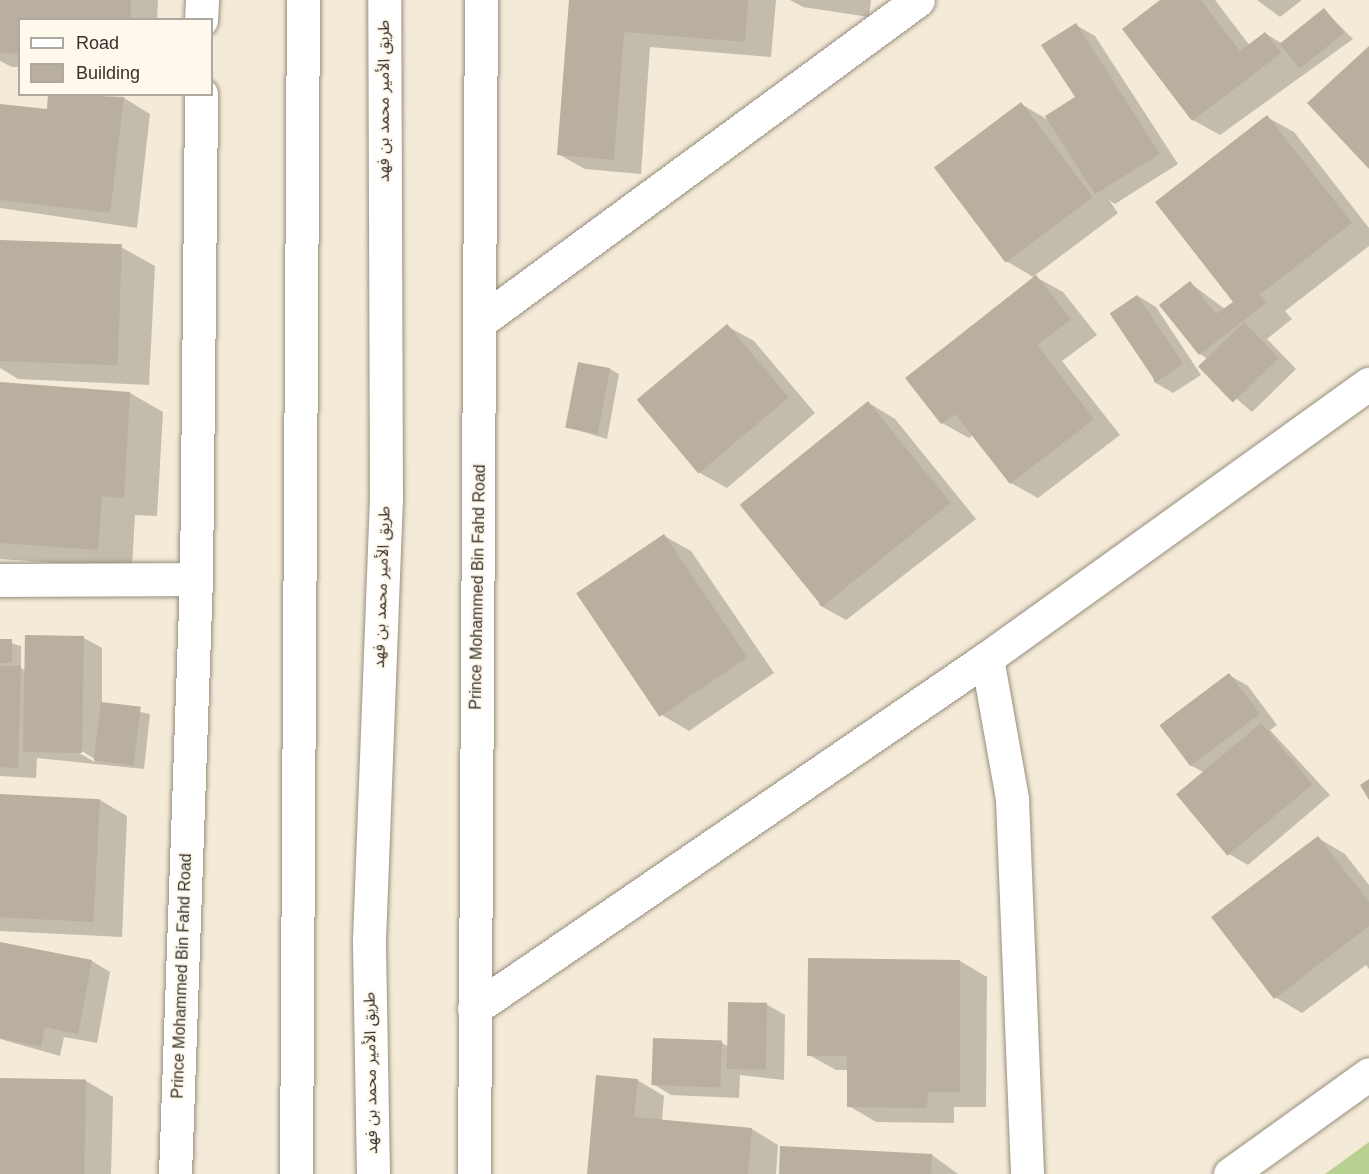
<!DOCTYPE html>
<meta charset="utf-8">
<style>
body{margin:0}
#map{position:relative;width:1369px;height:1174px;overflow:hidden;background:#f4ead8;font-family:Helvetica,"Noto Sans Arabic",sans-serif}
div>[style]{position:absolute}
.green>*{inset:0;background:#b8d191}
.shadow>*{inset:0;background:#0003}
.building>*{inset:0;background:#b8af9e;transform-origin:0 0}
.roads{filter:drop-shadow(0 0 2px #978e7d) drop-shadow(0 0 2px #978e7d)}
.minor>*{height:33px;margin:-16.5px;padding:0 16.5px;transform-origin:16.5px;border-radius:16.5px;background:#fff}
.tertiary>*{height:33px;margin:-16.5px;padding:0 16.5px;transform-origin:16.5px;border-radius:16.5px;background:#fff}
.secondary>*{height:33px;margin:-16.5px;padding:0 16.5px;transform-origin:16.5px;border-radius:16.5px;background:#fff}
.motorway>*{height:33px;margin:-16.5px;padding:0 16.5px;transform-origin:16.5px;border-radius:16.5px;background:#fff}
span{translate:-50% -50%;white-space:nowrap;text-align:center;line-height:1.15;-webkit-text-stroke:4.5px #fef8ed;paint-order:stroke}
.street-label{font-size:16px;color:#36322b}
.legend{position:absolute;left:18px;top:18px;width:195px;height:78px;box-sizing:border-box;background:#fef8ed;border:2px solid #aea99f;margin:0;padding:8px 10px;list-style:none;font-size:18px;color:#36322b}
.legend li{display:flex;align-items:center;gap:12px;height:30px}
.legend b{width:30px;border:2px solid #aea99f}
</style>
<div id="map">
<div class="green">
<i style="clip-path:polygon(1369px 1142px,1369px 1174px,1325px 1174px)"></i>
</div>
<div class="shadow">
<i style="clip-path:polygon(0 0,158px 0,157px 20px,20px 20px,20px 67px,12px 67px,0 61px)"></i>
<i style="clip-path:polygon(570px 0,776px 0,771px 57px,650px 47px,641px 174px,585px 169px,558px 154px)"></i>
<i style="clip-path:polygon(790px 0,871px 0,869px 17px,803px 7px)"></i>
<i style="clip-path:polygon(1162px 0,1215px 0,1250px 46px,1265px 33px,1281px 43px,1324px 10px,1353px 39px,1220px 135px,1193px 120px)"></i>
<i style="clip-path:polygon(1257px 0,1302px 0,1280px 17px)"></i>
<i style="clip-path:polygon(1076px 25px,1095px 36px,1178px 164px,1115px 204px,1109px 200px,1118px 213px,1034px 276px,1063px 292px,1097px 335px,1062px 361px,1120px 435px,1038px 498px,1011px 483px,973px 435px,969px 438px,942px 423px,1035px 278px,1006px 261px,1021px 104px,1050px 121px,1077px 98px)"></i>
<i style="clip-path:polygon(50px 94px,124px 98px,150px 114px,137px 228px,0 208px,0 105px,48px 111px)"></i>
<i style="clip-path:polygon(1267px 117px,1294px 132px,1369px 228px,1369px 246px,1285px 311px,1292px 319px,1267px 339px,1296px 369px,1252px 412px,1200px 367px,1208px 359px,1200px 354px,1190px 283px,1225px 309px,1235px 302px)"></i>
<i style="clip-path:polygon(0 241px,121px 247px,155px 266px,149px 385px,18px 379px,0 368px)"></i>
<i style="clip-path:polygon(1138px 296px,1156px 307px,1201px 375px,1173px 393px,1154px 382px)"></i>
<i style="clip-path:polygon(727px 326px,754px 341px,815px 413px,727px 488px,700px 473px)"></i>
<i style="clip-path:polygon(610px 369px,619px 374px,607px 439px,567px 427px)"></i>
<i style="clip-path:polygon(0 384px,130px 393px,163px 412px,157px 516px,135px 515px,132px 568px,0 559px)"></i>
<i style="clip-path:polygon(869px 403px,895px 419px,976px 519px,846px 620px,819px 605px)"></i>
<i style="clip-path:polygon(664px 536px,691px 551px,774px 673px,689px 731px,662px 715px,578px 593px)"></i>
<i style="clip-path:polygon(evenodd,84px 638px,102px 648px,102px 704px,150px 714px,144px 769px,37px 758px,36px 778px,0 776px,0 640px,21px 646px,21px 668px,26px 671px,84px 638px,77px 748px,95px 759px,95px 762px,75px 751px,77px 748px)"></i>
<i style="clip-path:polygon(1229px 675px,1248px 686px,1277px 725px,1270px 730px,1330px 795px,1248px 865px,1229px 854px,1205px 773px,1190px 765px)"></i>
<i style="clip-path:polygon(0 796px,100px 800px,127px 816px,122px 937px,0 931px)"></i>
<i style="clip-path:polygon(1318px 838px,1345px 854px,1369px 885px,1369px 969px,1366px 965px,1302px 1013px,1275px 997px)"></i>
<i style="clip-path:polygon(0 943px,92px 961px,110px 972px,97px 1043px,64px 1037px,60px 1056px,0 1039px)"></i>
<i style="clip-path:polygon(960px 961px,987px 977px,986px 1107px,954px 1107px,954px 1123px,876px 1122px,849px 1106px,849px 1070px,836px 1070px,809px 1055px)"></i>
<i style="clip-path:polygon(766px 1004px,785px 1015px,784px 1080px,740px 1075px,739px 1098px,671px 1095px,653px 1084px,722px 1043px,729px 1047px)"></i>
<i style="clip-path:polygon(0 1080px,86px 1081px,113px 1097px,111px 1174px,0 1174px)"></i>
<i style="clip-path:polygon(637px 1080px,664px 1096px,662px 1121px,752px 1129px,778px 1145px,776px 1174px,589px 1174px)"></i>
<i style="clip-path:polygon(932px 1155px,958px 1174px,780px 1174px)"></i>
</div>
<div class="building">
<i style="clip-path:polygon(0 0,131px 0,131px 20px,20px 20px,20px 54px,0 53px)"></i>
<i style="clip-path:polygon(569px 0,748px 0,745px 42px,624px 32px,614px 160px,557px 155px)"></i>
<i style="clip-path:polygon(1160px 0,1201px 0,1240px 51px,1265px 32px,1281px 53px,1192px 121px,1122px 29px)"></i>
<i style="left:1324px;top:8px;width:32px;height:57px;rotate:51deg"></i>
<i style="clip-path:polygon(1076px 23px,1160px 154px,1095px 194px,1045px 116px,1075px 97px,1041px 45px)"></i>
<i style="clip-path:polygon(1369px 46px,1369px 169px,1307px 103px)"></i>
<i style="clip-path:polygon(48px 94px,124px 97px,110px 213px,0 200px,0 104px,47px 109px)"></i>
<i style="left:1021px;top:102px;width:119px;height:109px;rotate:53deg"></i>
<i style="clip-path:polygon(1267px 115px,1352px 223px,1259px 295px,1266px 303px,1199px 355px,1159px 305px,1190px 281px,1216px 314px,1233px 302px,1155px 202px)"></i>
<i style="left:0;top:240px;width:122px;height:121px;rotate:2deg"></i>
<i style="clip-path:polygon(1036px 275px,1071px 319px,1037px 345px,1094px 419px,1010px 484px,955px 414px,941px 424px,905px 378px)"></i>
<i style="left:1137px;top:295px;width:83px;height:33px;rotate:56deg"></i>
<i style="left:1244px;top:322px;width:50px;height:64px;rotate:46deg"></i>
<i style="left:727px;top:324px;width:96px;height:118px;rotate:50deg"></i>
<i style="left:578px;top:362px;width:33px;height:67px;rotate:11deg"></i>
<i style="clip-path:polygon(0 382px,130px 392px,124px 498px,102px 496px,98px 550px,0 543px)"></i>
<i style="left:868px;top:401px;width:131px;height:165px;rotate:51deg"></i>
<i style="left:664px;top:534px;width:149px;height:106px;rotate:56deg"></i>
<i style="left:25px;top:635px;width:59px;height:117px;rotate:1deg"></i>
<i style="left:0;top:639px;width:12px;height:24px"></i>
<i style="clip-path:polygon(0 666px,21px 666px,18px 768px,0 767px)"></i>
<i style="left:1229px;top:673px;width:51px;height:87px;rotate:53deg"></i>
<i style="left:101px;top:702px;width:40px;height:59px;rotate:7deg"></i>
<i style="left:1261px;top:723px;width:80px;height:111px;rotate:50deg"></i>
<i style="clip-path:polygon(1369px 779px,1369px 800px,1360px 785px)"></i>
<i style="left:0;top:794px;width:100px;height:123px;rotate:3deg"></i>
<i style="clip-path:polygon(1318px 836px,1369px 902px,1369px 926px,1274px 999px,1211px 917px)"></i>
<i style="clip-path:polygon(0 942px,92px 960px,78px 1034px,45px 1027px,41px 1047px,0 1038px)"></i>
<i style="clip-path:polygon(808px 958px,960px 960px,960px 1092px,928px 1092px,927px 1108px,847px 1107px,847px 1056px,807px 1056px)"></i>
<i style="left:728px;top:1002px;width:39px;height:67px;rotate:1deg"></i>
<i style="left:653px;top:1038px;width:69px;height:47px;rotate:2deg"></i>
<i style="clip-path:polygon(596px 1075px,638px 1079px,634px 1117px,752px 1128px,748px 1174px,587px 1174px)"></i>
<i style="left:0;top:1078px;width:86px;height:96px;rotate:1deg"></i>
<i style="clip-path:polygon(780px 1146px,932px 1154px,931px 1174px,779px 1174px)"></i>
</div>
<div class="roads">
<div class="minor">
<i style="left:481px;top:321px;width:542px;rotate:-36.3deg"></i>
<i style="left:0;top:580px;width:196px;rotate:-0.3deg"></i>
<i style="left:987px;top:658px;width:143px;rotate:79.9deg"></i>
<i style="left:1012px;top:799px;width:375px;rotate:87.7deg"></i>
<i style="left:1230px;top:1174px;width:171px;rotate:-35.7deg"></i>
</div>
<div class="tertiary">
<i style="left:474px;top:1009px;width:622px;rotate:-34.38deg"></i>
<i style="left:987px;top:658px;width:470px;rotate:-35.7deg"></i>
</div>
<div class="secondary">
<i style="left:201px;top:20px;width:20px;rotate:-87deg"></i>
<i style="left:175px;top:1174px;width:595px;rotate:-87.98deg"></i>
<i style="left:196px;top:579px;width:485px;rotate:-89.4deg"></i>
<i style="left:474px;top:1174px;width:1174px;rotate:-89.66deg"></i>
</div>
<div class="motorway">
<i style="left:296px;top:1174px;width:1174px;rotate:-89.66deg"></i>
<i style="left:373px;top:1174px;width:234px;rotate:-91deg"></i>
<i style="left:369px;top:940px;width:441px;rotate:-87.8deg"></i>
<i style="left:386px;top:499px;width:499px;rotate:-90.2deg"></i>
</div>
</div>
<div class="street-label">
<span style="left:384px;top:101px;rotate:-90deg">طريق الأمير محمد بن فهد</span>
<span style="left:382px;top:587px;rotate:-88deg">طريق الأمير محمد بن فهد</span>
<span style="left:478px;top:587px;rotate:-89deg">Prince Mohammed Bin Fahd Road</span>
<span style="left:182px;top:976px;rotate:-88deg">Prince Mohammed Bin Fahd Road</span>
<span style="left:371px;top:1073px;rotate:-91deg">طريق الأمير محمد بن فهد</span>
</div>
<ul class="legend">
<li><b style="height:8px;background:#fff"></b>Road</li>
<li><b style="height:16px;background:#b8af9e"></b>Building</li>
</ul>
</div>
